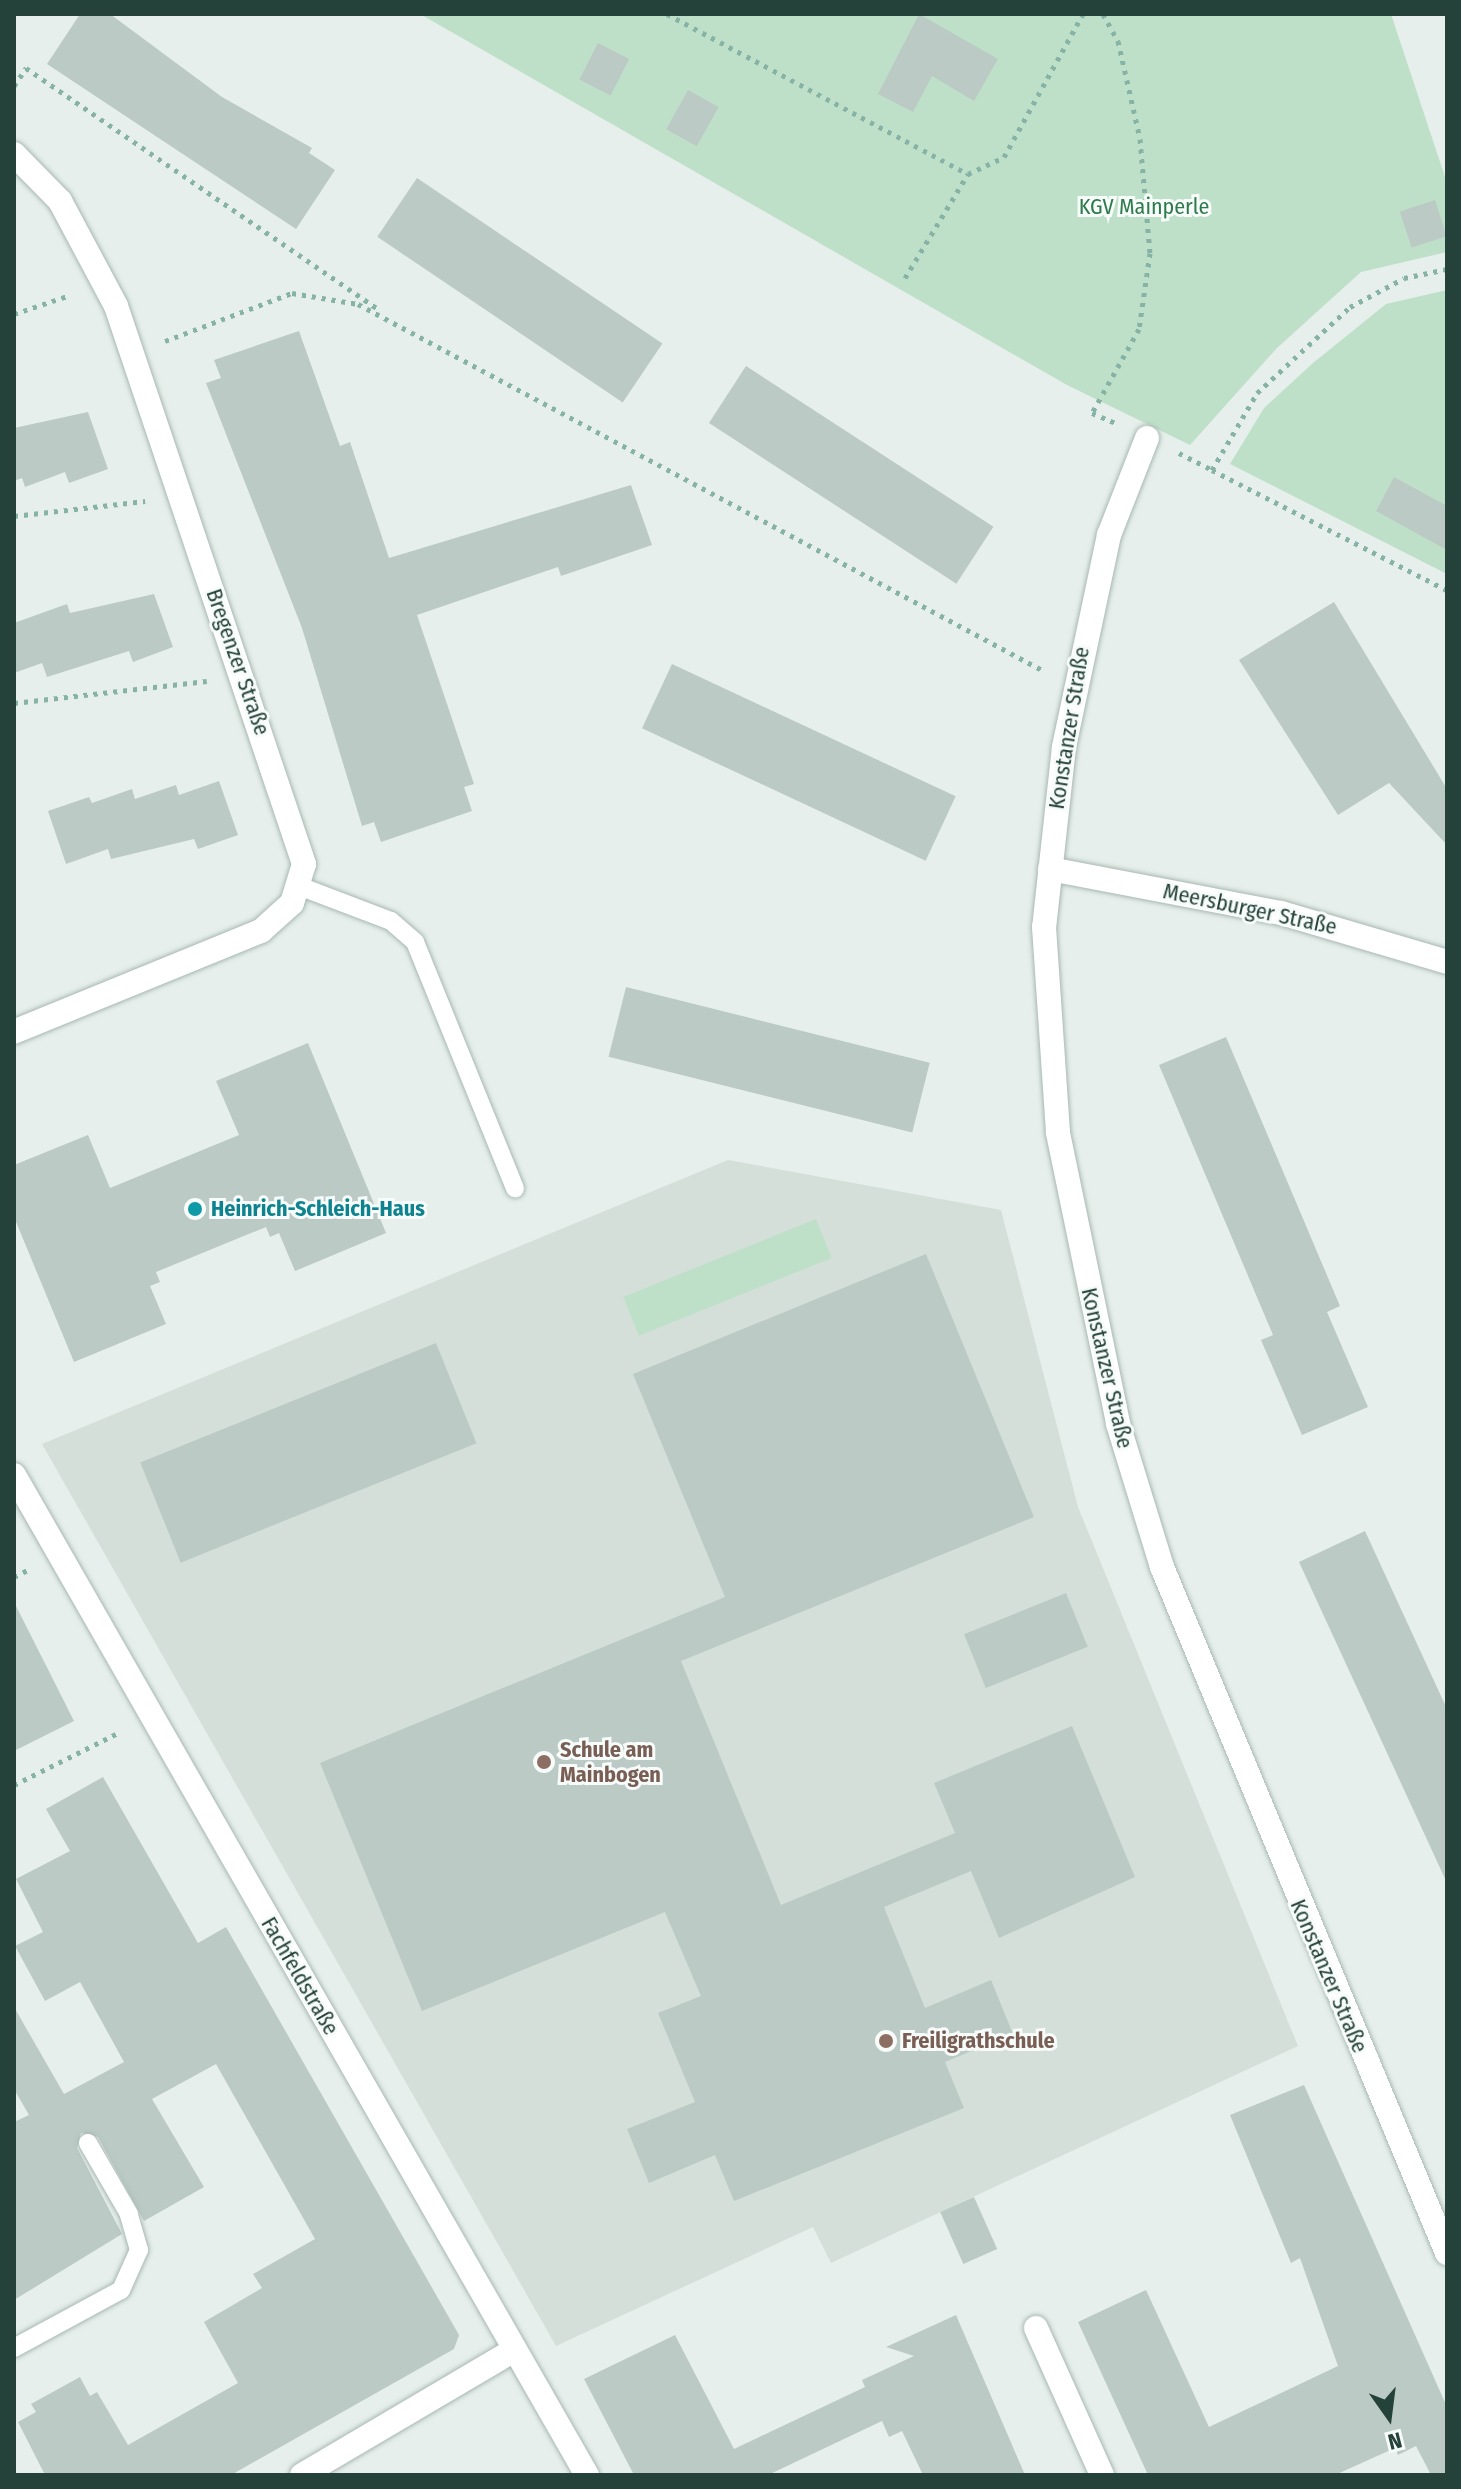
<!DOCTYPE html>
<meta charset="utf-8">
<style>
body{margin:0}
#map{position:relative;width:1461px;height:2489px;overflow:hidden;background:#e6efeb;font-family:"Fira Sans Condensed",sans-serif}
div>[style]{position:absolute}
.built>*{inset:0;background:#d4dfda}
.green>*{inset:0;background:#bfe0c8;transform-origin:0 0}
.building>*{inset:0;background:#bbcac4;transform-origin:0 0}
.path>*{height:5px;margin-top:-2.5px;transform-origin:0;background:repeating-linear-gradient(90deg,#86b3a5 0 4px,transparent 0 10px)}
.roads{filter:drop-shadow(0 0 2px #a8b8b2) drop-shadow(0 0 2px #a8b8b2)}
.service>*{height:18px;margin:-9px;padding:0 9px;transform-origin:9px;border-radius:9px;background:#fff}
.minor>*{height:24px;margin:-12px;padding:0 12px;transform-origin:12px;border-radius:12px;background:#fff}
.dots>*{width:22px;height:22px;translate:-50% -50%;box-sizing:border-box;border:4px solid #f7fbf9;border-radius:50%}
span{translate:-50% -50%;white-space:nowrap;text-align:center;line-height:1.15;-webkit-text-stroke:6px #f7fbf9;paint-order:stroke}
.park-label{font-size:22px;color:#2d7a4b}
.street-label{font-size:22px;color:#24423a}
.culture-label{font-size:22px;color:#0d838f;font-weight:700}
.left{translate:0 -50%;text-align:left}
.education-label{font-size:22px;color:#785e54;font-weight:700}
.frame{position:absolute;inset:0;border:16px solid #24423a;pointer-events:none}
.north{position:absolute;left:1349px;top:2377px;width:80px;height:80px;-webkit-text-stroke:6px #f7fbf9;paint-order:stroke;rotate:166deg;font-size:22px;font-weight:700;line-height:32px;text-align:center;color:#24423a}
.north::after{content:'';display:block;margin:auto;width:28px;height:36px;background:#24423a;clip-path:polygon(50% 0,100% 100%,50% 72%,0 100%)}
</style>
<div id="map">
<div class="built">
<i style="clip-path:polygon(728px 1160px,1001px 1210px,1078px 1507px,1298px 2046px,831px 2263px,813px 2227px,556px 2346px,42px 1444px)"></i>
</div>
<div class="green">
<i style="clip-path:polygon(420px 14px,1391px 14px,1447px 183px,1447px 252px,1361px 272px,1277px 348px,1190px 445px,1067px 385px)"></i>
<i style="clip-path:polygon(1447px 290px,1447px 574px,1230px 464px,1264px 408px,1313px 363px,1386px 304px)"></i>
<i style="left:816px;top:1219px;width:42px;height:208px;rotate:68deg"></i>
</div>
<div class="building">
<i style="clip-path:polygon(80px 14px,110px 14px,222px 97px,312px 148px,309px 153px,335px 170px,296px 229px,47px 64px)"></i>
<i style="clip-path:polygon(919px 14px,998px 59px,974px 101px,932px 76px,913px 112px,878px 94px)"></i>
<i style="left:598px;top:43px;width:35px;height:41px;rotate:27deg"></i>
<i style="left:688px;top:90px;width:35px;height:45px;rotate:29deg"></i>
<i style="left:417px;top:178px;width:296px;height:71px;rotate:34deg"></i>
<i style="left:1435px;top:200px;width:38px;height:37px;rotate:72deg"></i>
<i style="clip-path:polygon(299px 331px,340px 446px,350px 442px,389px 558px,631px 485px,652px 545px,561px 576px,558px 567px,417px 615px,474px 784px,464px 787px,472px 811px,381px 842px,374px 822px,362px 826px,302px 628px,206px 383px,221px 378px,214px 360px)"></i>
<i style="left:746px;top:366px;width:295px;height:68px;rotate:33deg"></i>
<i style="clip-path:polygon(88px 412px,108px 469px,69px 483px,65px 472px,25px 487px,22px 478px,14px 481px,14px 428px)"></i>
<i style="clip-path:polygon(1394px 477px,1447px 506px,1447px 550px,1376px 511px)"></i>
<i style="clip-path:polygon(154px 594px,173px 647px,133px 662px,129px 651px,47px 677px,42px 663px,14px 673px,14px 623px,67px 604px,70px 613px)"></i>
<i style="clip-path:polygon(1334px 602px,1447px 789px,1447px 845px,1389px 783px,1338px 815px,1239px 660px)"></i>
<i style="left:672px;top:664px;width:313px;height:71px;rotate:25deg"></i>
<i style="clip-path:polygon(219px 781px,238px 835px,198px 849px,194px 839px,111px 859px,108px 849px,66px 864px,48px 811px,89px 797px,92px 803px,132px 789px,135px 799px,176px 785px,179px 795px)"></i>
<i style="left:626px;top:987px;width:313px;height:72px;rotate:14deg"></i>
<i style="clip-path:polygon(1226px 1037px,1340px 1306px,1327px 1312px,1368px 1407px,1302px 1435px,1261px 1340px,1273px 1335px,1159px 1065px)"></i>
<i style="clip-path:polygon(308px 1043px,386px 1233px,295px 1271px,279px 1233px,270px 1237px,266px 1227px,156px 1272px,160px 1282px,150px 1286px,166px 1324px,74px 1362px,14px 1217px,14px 1165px,88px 1135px,110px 1188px,239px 1135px,216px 1081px)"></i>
<i style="clip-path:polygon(926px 1254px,1034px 1517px,681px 1661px,781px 1905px,955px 1833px,934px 1783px,1072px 1726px,1135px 1877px,999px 1938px,971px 1871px,884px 1907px,925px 2008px,991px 1980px,1013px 2034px,945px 2062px,964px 2108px,734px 2201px,715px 2155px,649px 2183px,627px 2129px,695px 2102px,658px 2013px,701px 1996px,665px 1912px,422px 2011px,320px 1763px,725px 1597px,633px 1374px)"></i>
<i style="left:436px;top:1343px;width:108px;height:319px;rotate:68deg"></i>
<i style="clip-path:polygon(1365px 1531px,1447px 1709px,1447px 1883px,1299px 1562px)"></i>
<i style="left:1066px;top:1593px;width:58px;height:110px;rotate:68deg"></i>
<i style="clip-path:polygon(14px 1602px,74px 1721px,14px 1751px)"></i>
<i style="clip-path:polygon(103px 1777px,198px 1943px,226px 1927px,459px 2335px,454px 2349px,231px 2475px,45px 2475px,18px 2422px,36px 2412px,31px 2404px,80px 2377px,90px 2396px,97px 2392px,128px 2445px,238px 2383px,204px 2322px,262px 2288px,253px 2274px,315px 2239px,216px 2064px,152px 2099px,204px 2187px,144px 2221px,98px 2137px,81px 2133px,77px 2148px,122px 2234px,14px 2300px,14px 2122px,29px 2115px,14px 2089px,14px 2007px,64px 2094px,124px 2062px,80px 1982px,45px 2001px,15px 1946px,43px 1932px,16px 1879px,70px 1851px,46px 1809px)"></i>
<i style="clip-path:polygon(1304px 2085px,1447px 2407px,1447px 2475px,1431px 2475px,1416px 2446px,1398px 2455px,1395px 2448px,1335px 2475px,1148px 2475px,1078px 2322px,1146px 2290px,1209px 2427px,1338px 2366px,1300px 2258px,1291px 2263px,1230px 2115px)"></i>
<i style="left:974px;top:2197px;width:57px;height:37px;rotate:66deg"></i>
<i style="clip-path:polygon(956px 2315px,1025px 2475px,923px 2475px,902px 2431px,889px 2437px,882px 2421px,768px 2475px,634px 2475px,584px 2379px,675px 2335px,734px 2449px,865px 2387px,862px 2380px,914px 2356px,886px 2347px)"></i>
</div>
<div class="path">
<i style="left:667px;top:14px;width:341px;rotate:28deg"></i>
<i style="left:1103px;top:14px;width:31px;rotate:61deg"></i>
<i style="left:1118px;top:41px;width:100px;rotate:77.3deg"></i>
<i style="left:1140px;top:139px;width:114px;rotate:85deg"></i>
<i style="left:1150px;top:253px;width:77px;rotate:98.2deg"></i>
<i style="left:1139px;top:329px;width:96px;rotate:119.2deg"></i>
<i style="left:1092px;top:413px;width:25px;rotate:23deg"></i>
<i style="left:14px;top:86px;width:22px;rotate:-56deg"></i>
<i style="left:26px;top:68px;width:429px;rotate:34.4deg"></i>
<i style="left:905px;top:278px;width:122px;rotate:-58.8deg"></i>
<i style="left:968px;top:174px;width:40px;rotate:-25deg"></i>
<i style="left:1004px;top:157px;width:163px;rotate:-61.1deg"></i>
<i style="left:14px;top:314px;width:59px;rotate:-18.7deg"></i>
<i style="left:165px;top:341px;width:136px;rotate:-20.7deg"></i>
<i style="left:292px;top:293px;width:67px;rotate:9.5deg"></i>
<i style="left:358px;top:304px;width:778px;rotate:28.15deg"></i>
<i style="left:1179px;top:453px;width:37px;rotate:27deg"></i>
<i style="left:1212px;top:470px;width:89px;rotate:-59.7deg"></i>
<i style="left:1257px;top:393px;width:127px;rotate:-42.8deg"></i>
<i style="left:1350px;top:307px;width:61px;rotate:-28.2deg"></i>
<i style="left:1404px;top:278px;width:44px;rotate:-11.8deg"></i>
<i style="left:1212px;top:470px;width:264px;rotate:27.1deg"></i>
<i style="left:14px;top:516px;width:132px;rotate:-6.5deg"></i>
<i style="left:14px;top:703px;width:194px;rotate:-6.5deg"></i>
<i style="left:14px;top:1577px;width:18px;rotate:-27deg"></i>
<i style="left:14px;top:1785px;width:119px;rotate:-26.6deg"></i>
</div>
<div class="roads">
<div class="service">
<i style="left:299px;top:886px;width:98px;rotate:20.8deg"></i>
<i style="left:391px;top:921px;width:32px;rotate:41deg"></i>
<i style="left:415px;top:942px;width:266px;rotate:67.9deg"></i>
<i style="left:14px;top:2348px;width:122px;rotate:-28.5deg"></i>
<i style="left:121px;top:2290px;width:44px;rotate:-65.8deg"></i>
<i style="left:139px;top:2250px;width:37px;rotate:-106deg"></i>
<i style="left:129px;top:2214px;width:82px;rotate:-120deg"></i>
</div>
<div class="minor">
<i style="left:14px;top:154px;width:66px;rotate:45.6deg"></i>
<i style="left:60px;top:201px;width:119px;rotate:61.9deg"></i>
<i style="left:116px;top:306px;width:589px;rotate:71.38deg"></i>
<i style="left:304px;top:864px;width:41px;rotate:107.1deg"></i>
<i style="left:292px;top:903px;width:42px;rotate:137.9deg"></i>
<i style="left:261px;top:931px;width:267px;rotate:157.8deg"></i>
<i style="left:1147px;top:438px;width:104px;rotate:111.4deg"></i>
<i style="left:1109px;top:535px;width:217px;rotate:102deg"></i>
<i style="left:1064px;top:747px;width:181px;rotate:96.3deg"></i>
<i style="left:1044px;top:927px;width:206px;rotate:86.1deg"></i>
<i style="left:1058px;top:1133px;width:297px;rotate:78.3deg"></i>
<i style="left:1118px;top:1424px;width:150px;rotate:72.9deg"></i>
<i style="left:1162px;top:1567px;width:743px;rotate:67.44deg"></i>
<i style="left:1050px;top:869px;width:235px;rotate:10.8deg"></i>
<i style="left:1281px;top:913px;width:173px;rotate:16.4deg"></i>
<i style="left:14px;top:1475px;width:1153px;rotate:60.19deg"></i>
<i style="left:1036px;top:2328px;width:161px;rotate:65.8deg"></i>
<i style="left:302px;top:2475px;width:246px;rotate:-30.5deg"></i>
</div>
</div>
<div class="dots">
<i style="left:195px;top:1209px;background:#0f9aa8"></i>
<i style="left:544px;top:1762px;background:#8d6e63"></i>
<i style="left:886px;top:2041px;background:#8d6e63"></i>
</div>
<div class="park-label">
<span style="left:1144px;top:207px">KGV Mainperle</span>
</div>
<div class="street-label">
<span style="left:238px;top:662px;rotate:71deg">Bregenzer Straße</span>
<span style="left:1069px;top:728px;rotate:-81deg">Konstanzer Straße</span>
<span style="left:1250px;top:909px;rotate:12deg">Meersburger Straße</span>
<span style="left:1107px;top:1368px;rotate:77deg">Konstanzer Straße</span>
<span style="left:300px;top:1976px;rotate:60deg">Fachfeldstraße</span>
<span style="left:1329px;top:1976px;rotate:67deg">Konstanzer Straße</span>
</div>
<div class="culture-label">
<span class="left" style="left:211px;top:1209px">Heinrich-Schleich-Haus</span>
</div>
<div class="education-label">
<span class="left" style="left:560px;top:1762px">Schule am<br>Mainbogen</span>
<span class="left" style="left:902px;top:2041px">Freiligrathschule</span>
</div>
<div class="frame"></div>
<div class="north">N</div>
</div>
